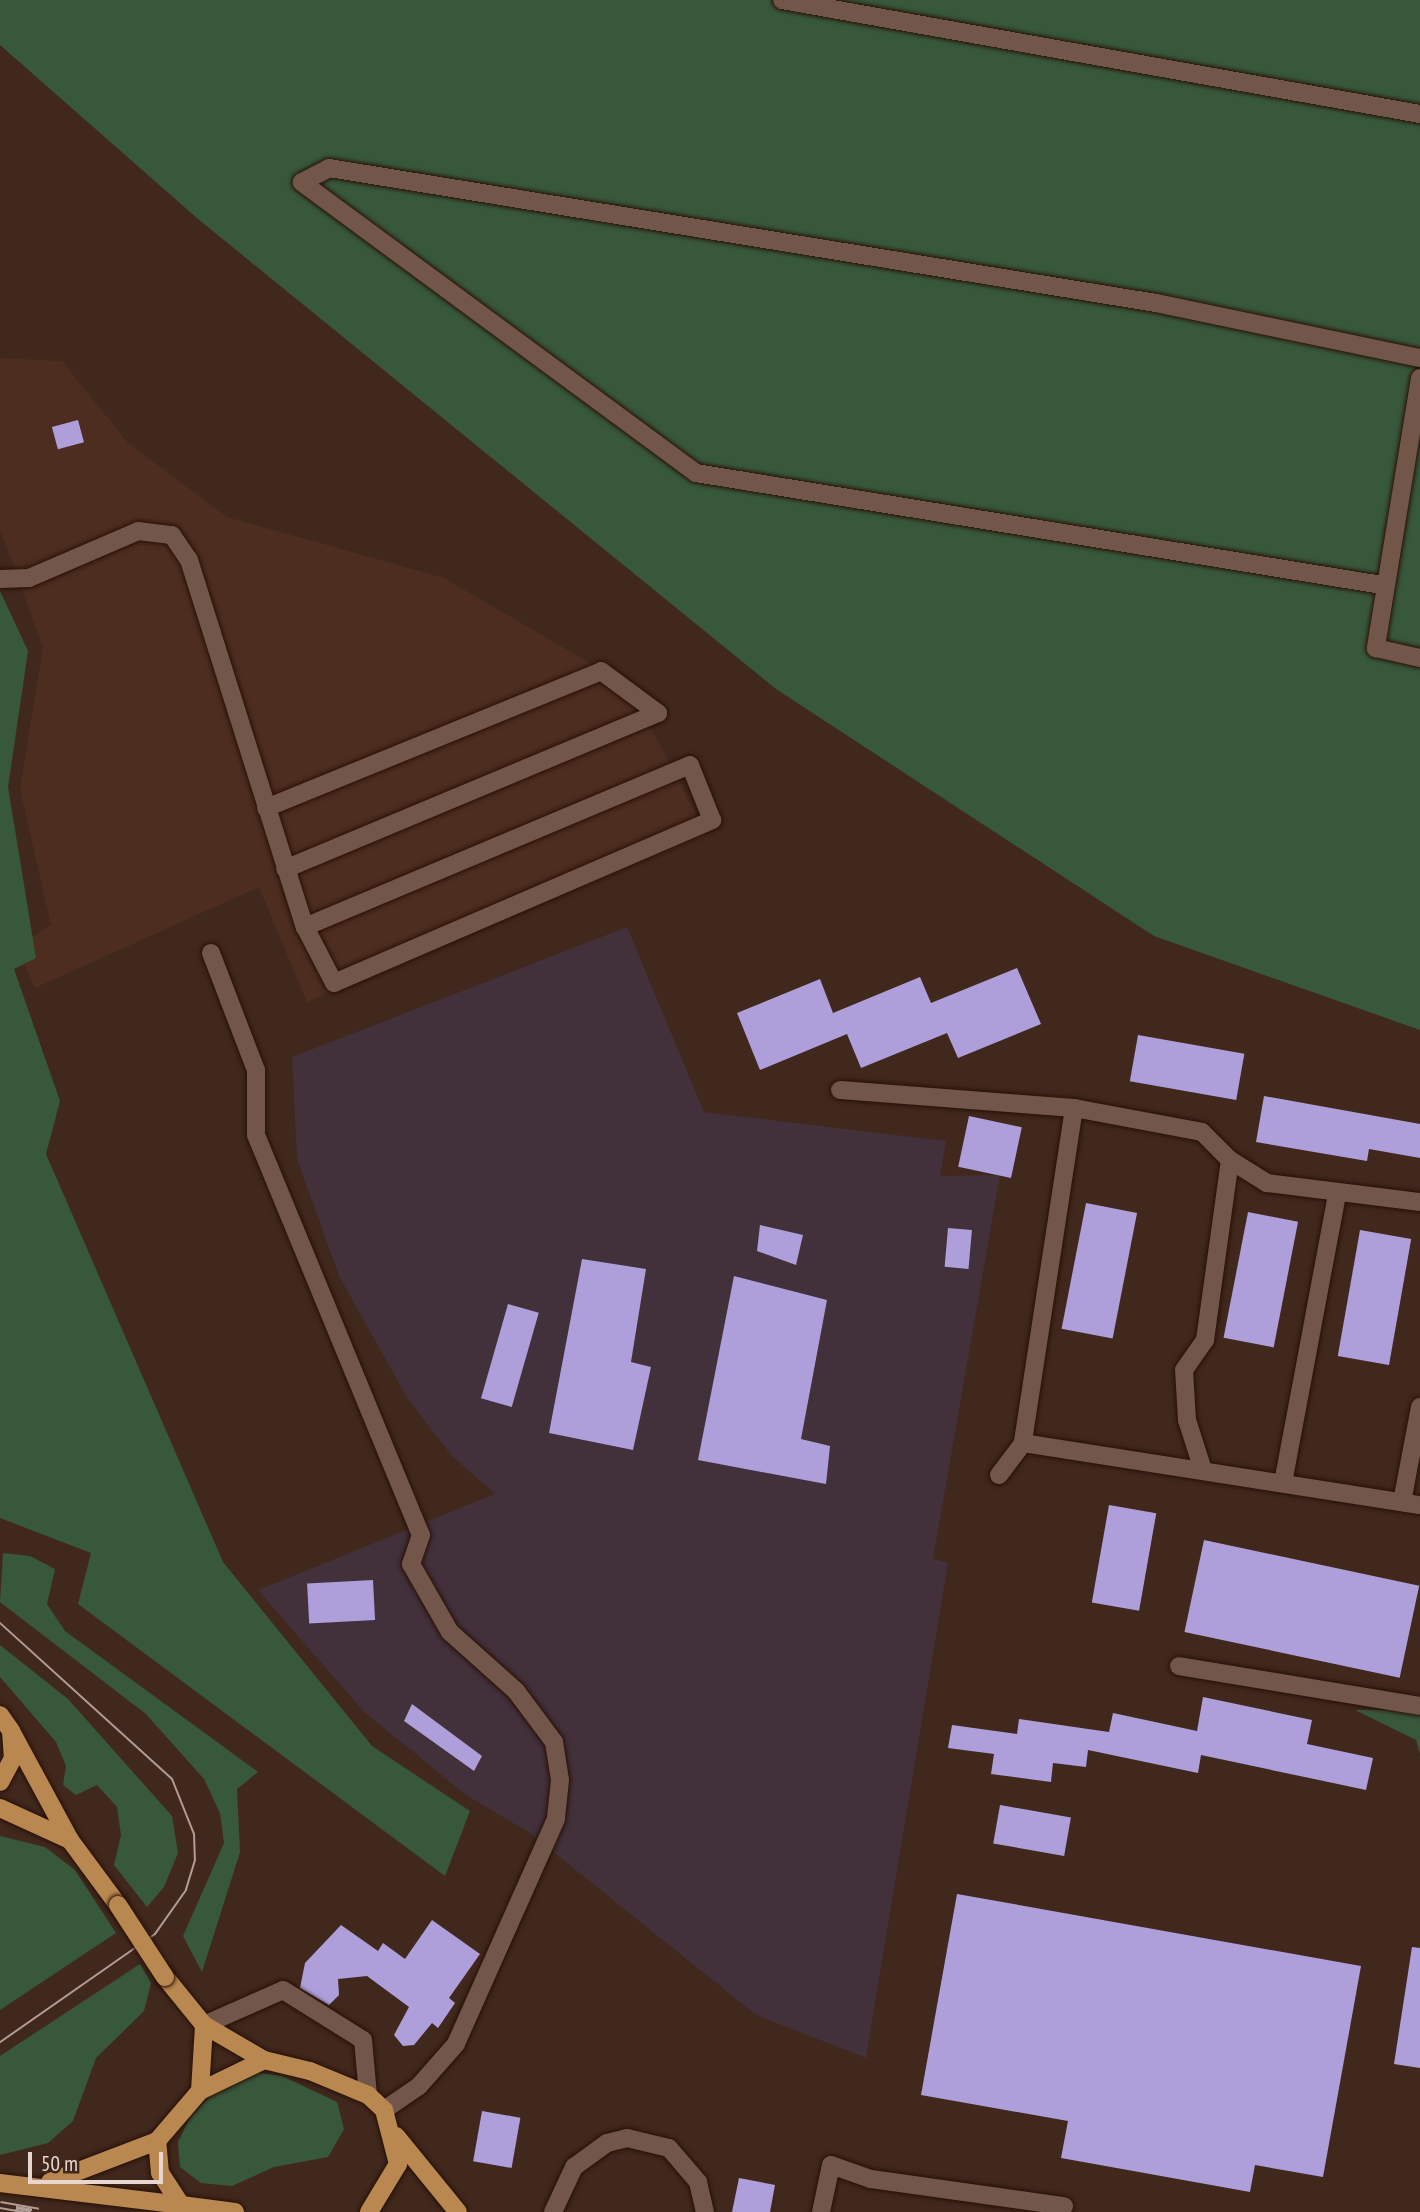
<!DOCTYPE html>
<style>
body{margin:0}
#map{position:relative;width:1420px;height:2212px;overflow:hidden;background:#41281d;font-family:"PT Sans Narrow",sans-serif}
div>[style]{position:absolute}
.commercial>*{inset:0;background:#42303a}
.built>*{inset:0;background:#4d2d20}
.green>*{inset:0;background:#38583c}
.building>*{inset:0;background:#ae9fdb;transform-origin:0 0}
.roads{filter:drop-shadow(0 0 2px #271006) drop-shadow(0 0 2px #271006)}
.minor>*{height:18px;margin:-9px;padding:0 9px;transform-origin:9px;border-radius:9px;background:#73564a}
.major>*{height:18px;margin:-9px;padding:0 9px;transform-origin:9px;border-radius:9px;background:#b98850}
.tram>*{height:2px;margin:-1px;padding:0 1px;transform-origin:1px;border-radius:1px;background:#b19d95}
.rail>*{height:8px;margin-top:-4px;transform-origin:0;background:repeating-linear-gradient(90deg,#41281d 0 16px,#b19d95 0 32px);box-sizing:border-box;border-block:2px solid #b19d95}
.bridges{filter:drop-shadow(0 0 2px #271006) drop-shadow(0 0 2px #271006)}
.major-bridge>*{height:18px;margin:-9px;padding:0 9px;transform-origin:9px;border-radius:9px;background:#b98850}
span{translate:-50% -50%;white-space:nowrap;text-align:center;line-height:1.15;-webkit-text-stroke:7px #41281d;paint-order:stroke}
.scale{position:absolute;left:28px;top:2152px;width:135px;height:32px;box-sizing:border-box;border:4px solid #e8d7d0;border-top:0;padding-left:9px;font-size:21px;line-height:24px;white-space:nowrap;color:#e8d7d0;-webkit-text-stroke:5px #41281d;paint-order:stroke}
</style>
<div id="map">
<div class="commercial">
<i style="clip-path:polygon(627px 927px,704px 1112px,946px 1141px,940px 1176px,1000px 1175px,933px 1559px,948px 1563px,866px 2058px,756px 2015px,530px 1833px,466px 1795px,364px 1712px,258px 1590px,495px 1494px,452px 1456px,408px 1399px,340px 1278px,297px 1159px,292px 1057px)"></i>
</div>
<div class="built">
<i style="clip-path:polygon(0 358px,62px 361px,128px 443px,227px 517px,444px 578px,629px 686px,707px 835px,307px 1002px,259px 887px,35px 988px,17px 947px,51px 925px,20px 789px,43px 647px,0 529px)"></i>
</div>
<div class="green">
<i style="clip-path:polygon(0 0,1420px 0,1420px 1030px,1154px 936px,776px 689px,198px 219px,0 45px)"></i>
<i style="clip-path:polygon(0 591px,28px 651px,8px 787px,36px 958px,14px 969px,60px 1101px,46px 1154px,223px 1562px,372px 1746px,470px 1811px,445px 1876px,78px 1604px,91px 1553px,0 1518px)"></i>
<i style="clip-path:polygon(3px 1553px,30px 1556px,55px 1569px,47px 1604px,65px 1631px,258px 1772px,237px 1789px,240px 1852px,202px 1972px,183px 1936px,224px 1843px,220px 1813px,204px 1779px,146px 1714px,0 1602px)"></i>
<i style="clip-path:polygon(0 1645px,68px 1699px,172px 1816px,178px 1853px,164px 1887px,147px 1907px,114px 1865px,121px 1835px,117px 1807px,97px 1785px,76px 1795px,63px 1785px,66px 1766px,56px 1742px,0 1677px)"></i>
<i style="clip-path:polygon(1355px 1710px,1420px 1710px,1420px 1754px,1416px 1740px)"></i>
<i style="clip-path:polygon(0 1836px,45px 1847px,75px 1870px,116px 1933px,0 2010px)"></i>
<i style="clip-path:polygon(140px 1964px,151px 1983px,144px 2011px,96px 2058px,73px 2121px,48px 2143px,0 2155px,0 2056px)"></i>
<i style="clip-path:polygon(259px 2073px,282px 2076px,337px 2102px,344px 2129px,328px 2157px,274px 2167px,232px 2186px,201px 2183px,180px 2167px,178px 2142px,190px 2118px,214px 2092px)"></i>
</div>
<div class="building">
<i style="left:78px;top:420px;width:23px;height:27px;rotate:75deg"></i>
<i style="clip-path:polygon(1017px 968px,1041px 1024px,958px 1058px,947px 1033px,861px 1068px,847px 1034px,760px 1070px,737px 1013px,820px 979px,833px 1013px,920px 977px,931px 1003px)"></i>
<i style="left:1138px;top:1035px;width:108px;height:47px;rotate:10deg"></i>
<i style="clip-path:polygon(1264px 1096px,1420px 1124px,1420px 1158px,1369px 1149px,1367px 1161px,1256px 1142px)"></i>
<i style="left:969px;top:1116px;width:54px;height:52px;rotate:12deg"></i>
<i style="left:1086px;top:1203px;width:52px;height:128px;rotate:11deg"></i>
<i style="left:1248px;top:1212px;width:51px;height:128px;rotate:11deg"></i>
<i style="clip-path:polygon(760px 1225px,803px 1235px,796px 1265px,757px 1251px)"></i>
<i style="left:948px;top:1228px;width:24px;height:39px;rotate:5deg"></i>
<i style="left:1360px;top:1230px;width:52px;height:128px;rotate:10deg"></i>
<i style="clip-path:polygon(582px 1259px,646px 1269px,631px 1362px,651px 1367px,633px 1450px,549px 1433px)"></i>
<i style="clip-path:polygon(734px 1276px,827px 1300px,801px 1439px,830px 1446px,826px 1484px,698px 1460px)"></i>
<i style="left:508px;top:1304px;width:32px;height:98px;rotate:16deg"></i>
<i style="left:1109px;top:1505px;width:48px;height:99px;rotate:10deg"></i>
<i style="left:1204px;top:1540px;width:220px;height:94px;rotate:12deg"></i>
<i style="left:373px;top:1580px;width:40px;height:66px;rotate:87deg"></i>
<i style="clip-path:polygon(1203px 1697px,1312px 1720px,1307px 1744px,1373px 1758px,1366px 1790px,1201px 1755px,1198px 1773px,1088px 1750px,1086px 1767px,1053px 1763px,1051px 1782px,991px 1774px,994px 1754px,948px 1748px,952px 1725px,1017px 1734px,1019px 1719px,1109px 1732px,1113px 1713px,1197px 1731px)"></i>
<i style="clip-path:polygon(412px 1704px,482px 1756px,474px 1771px,404px 1721px)"></i>
<i style="left:1000px;top:1805px;width:72px;height:39px;rotate:10deg"></i>
<i style="clip-path:polygon(957px 1894px,1361px 1966px,1323px 2177px,1255px 2165px,1250px 2192px,1061px 2158px,1068px 2121px,921px 2095px)"></i>
<i style="clip-path:polygon(432px 1920px,480px 1954px,449px 1998px,455px 2003px,438px 2028px,432px 2023px,414px 2045px,403px 2046px,394px 2035px,409px 2007px,367px 1976px,338px 1979px,339px 1995px,329px 2005px,300px 1988px,305px 1963px,341px 1925px,378px 1951px,383px 1943px,405px 1959px)"></i>
<i style="clip-path:polygon(1412px 1947px,1420px 1948px,1420px 2068px,1394px 2064px)"></i>
<i style="left:482px;top:2111px;width:39px;height:51px;rotate:10deg"></i>
<i style="clip-path:polygon(739px 2178px,775px 2185px,770px 2212px,732px 2212px)"></i>
</div>
<div class="roads">
<div class="minor">
<i style="left:782px;top:0;width:648px;rotate:10.13deg"></i>
<i style="left:1420px;top:378px;width:274px;rotate:99.3deg"></i>
<i style="left:1376px;top:648px;width:45px;rotate:12.8deg"></i>
<i style="left:0;top:579px;width:29px;rotate:-2deg"></i>
<i style="left:29px;top:578px;width:119px;rotate:-23.3deg"></i>
<i style="left:138px;top:531px;width:34px;rotate:7deg"></i>
<i style="left:172px;top:535px;width:30px;rotate:56deg"></i>
<i style="left:189px;top:560px;width:385px;rotate:72.5deg"></i>
<i style="left:305px;top:927px;width:63px;rotate:62.6deg"></i>
<i style="left:334px;top:983px;width:412px;rotate:-23.3deg"></i>
<i style="left:712px;top:820px;width:59px;rotate:-111.8deg"></i>
<i style="left:690px;top:765px;width:418px;rotate:157.2deg"></i>
<i style="left:1382px;top:585px;width:695px;rotate:-170.73deg"></i>
<i style="left:696px;top:473px;width:490px;rotate:-143.6deg"></i>
<i style="left:302px;top:182px;width:30px;rotate:-27deg"></i>
<i style="left:329px;top:168px;width:838px;rotate:9.27deg"></i>
<i style="left:1156px;top:303px;width:270px;rotate:11.8deg"></i>
<i style="left:266px;top:808px;width:362px;rotate:-22.2deg"></i>
<i style="left:601px;top:671px;width:71px;rotate:36.4deg"></i>
<i style="left:658px;top:713px;width:404px;rotate:157.3deg"></i>
<i style="left:211px;top:953px;width:125px;rotate:69deg"></i>
<i style="left:256px;top:1070px;width:65px;rotate:90deg"></i>
<i style="left:256px;top:1135px;width:433px;rotate:67.6deg"></i>
<i style="left:421px;top:1535px;width:31px;rotate:109deg"></i>
<i style="left:411px;top:1564px;width:78px;rotate:60.2deg"></i>
<i style="left:450px;top:1632px;width:89px;rotate:41.8deg"></i>
<i style="left:516px;top:1691px;width:64px;rotate:53.3deg"></i>
<i style="left:554px;top:1742px;width:38px;rotate:81deg"></i>
<i style="left:560px;top:1780px;width:39px;rotate:96deg"></i>
<i style="left:556px;top:1819px;width:246px;rotate:114deg"></i>
<i style="left:456px;top:2044px;width:56px;rotate:131.4deg"></i>
<i style="left:419px;top:2086px;width:42px;rotate:145.6deg"></i>
<i style="left:840px;top:1090px;width:235px;rotate:4.4deg"></i>
<i style="left:1074px;top:1108px;width:339px;rotate:98.7deg"></i>
<i style="left:1074px;top:1108px;width:130px;rotate:10.6deg"></i>
<i style="left:1202px;top:1132px;width:40px;rotate:45deg"></i>
<i style="left:1230px;top:1160px;width:44px;rotate:31.9deg"></i>
<i style="left:1267px;top:1183px;width:154px;rotate:7.1deg"></i>
<i style="left:1202px;top:1467px;width:49px;rotate:-107.7deg"></i>
<i style="left:1187px;top:1420px;width:50px;rotate:-93.4deg"></i>
<i style="left:1184px;top:1370px;width:37px;rotate:-55deg"></i>
<i style="left:1205px;top:1340px;width:182px;rotate:-82.1deg"></i>
<i style="left:999px;top:1475px;width:40px;rotate:-53deg"></i>
<i style="left:1023px;top:1443px;width:402px;rotate:8.9deg"></i>
<i style="left:1283px;top:1483px;width:294px;rotate:-79.4deg"></i>
<i style="left:1402px;top:1502px;width:97px;rotate:-79.3deg"></i>
<i style="left:1179px;top:1666px;width:244px;rotate:9.4deg"></i>
<i style="left:204px;top:2025px;width:86px;rotate:-23.9deg"></i>
<i style="left:283px;top:1990px;width:94px;rotate:32deg"></i>
<i style="left:363px;top:2040px;width:55px;rotate:84.8deg"></i>
<i style="left:553px;top:2212px;width:50px;rotate:-65deg"></i>
<i style="left:574px;top:2167px;width:41px;rotate:-36deg"></i>
<i style="left:607px;top:2143px;width:21px;rotate:-14deg"></i>
<i style="left:627px;top:2138px;width:43px;rotate:13.4deg"></i>
<i style="left:669px;top:2148px;width:45px;rotate:49.5deg"></i>
<i style="left:698px;top:2182px;width:31px;rotate:77deg"></i>
<i style="left:821px;top:2212px;width:48px;rotate:-78deg"></i>
<i style="left:831px;top:2165px;width:42px;rotate:19.3deg"></i>
<i style="left:871px;top:2179px;width:195px;rotate:8deg"></i>
</div>
<div class="major">
<i style="left:0;top:1715px;width:19px;rotate:55deg"></i>
<i style="left:11px;top:1731px;width:27px;rotate:86deg"></i>
<i style="left:13px;top:1758px;width:27px;rotate:118deg"></i>
<i style="left:11px;top:1731px;width:124px;rotate:61.6deg"></i>
<i style="left:70px;top:1840px;width:81px;rotate:53.6deg"></i>
<i style="left:0;top:1808px;width:77px;rotate:24.6deg"></i>
<i style="left:165px;top:1977px;width:62px;rotate:50.9deg"></i>
<i style="left:204px;top:2025px;width:69px;rotate:30.3deg"></i>
<i style="left:264px;top:2060px;width:47px;rotate:13.4deg"></i>
<i style="left:310px;top:2071px;width:63px;rotate:22.5deg"></i>
<i style="left:368px;top:2095px;width:22px;rotate:43deg"></i>
<i style="left:384px;top:2110px;width:56px;rotate:75.5deg"></i>
<i style="left:398px;top:2164px;width:56px;rotate:121.1deg"></i>
<i style="left:200px;top:2091px;width:66px;rotate:-86.5deg"></i>
<i style="left:396px;top:2136px;width:98px;rotate:50.8deg"></i>
<i style="left:50px;top:2182px;width:115px;rotate:-21deg"></i>
<i style="left:0;top:2183px;width:182px;rotate:6.9deg"></i>
<i style="left:235px;top:2212px;width:54px;rotate:-172.6deg"></i>
<i style="left:181px;top:2205px;width:38px;rotate:-123deg"></i>
<i style="left:160px;top:2173px;width:32px;rotate:-95deg"></i>
<i style="left:157px;top:2141px;width:66px;rotate:-49.3deg"></i>
<i style="left:200px;top:2091px;width:71px;rotate:-25.8deg"></i>
</div>
</div>
<div class="tram">
<i style="left:0;top:1623px;width:232px;rotate:42.2deg"></i>
<i style="left:172px;top:1779px;width:59px;rotate:68.2deg"></i>
<i style="left:194px;top:1834px;width:26px;rotate:88deg"></i>
<i style="left:195px;top:1860px;width:31px;rotate:107deg"></i>
<i style="left:186px;top:1890px;width:54px;rotate:125.2deg"></i>
<i style="left:155px;top:1934px;width:189px;rotate:145.1deg"></i>
</div>
<div class="rail">
<i style="left:0;top:2205px;width:39px;rotate:10deg"></i>
</div>
<div class="bridges">
<div class="major-bridge">
<i style="left:118px;top:1905px;width:86px;rotate:56.9deg"></i>
</div>
</div>
<div class="scale">50 m</div>
</div>
